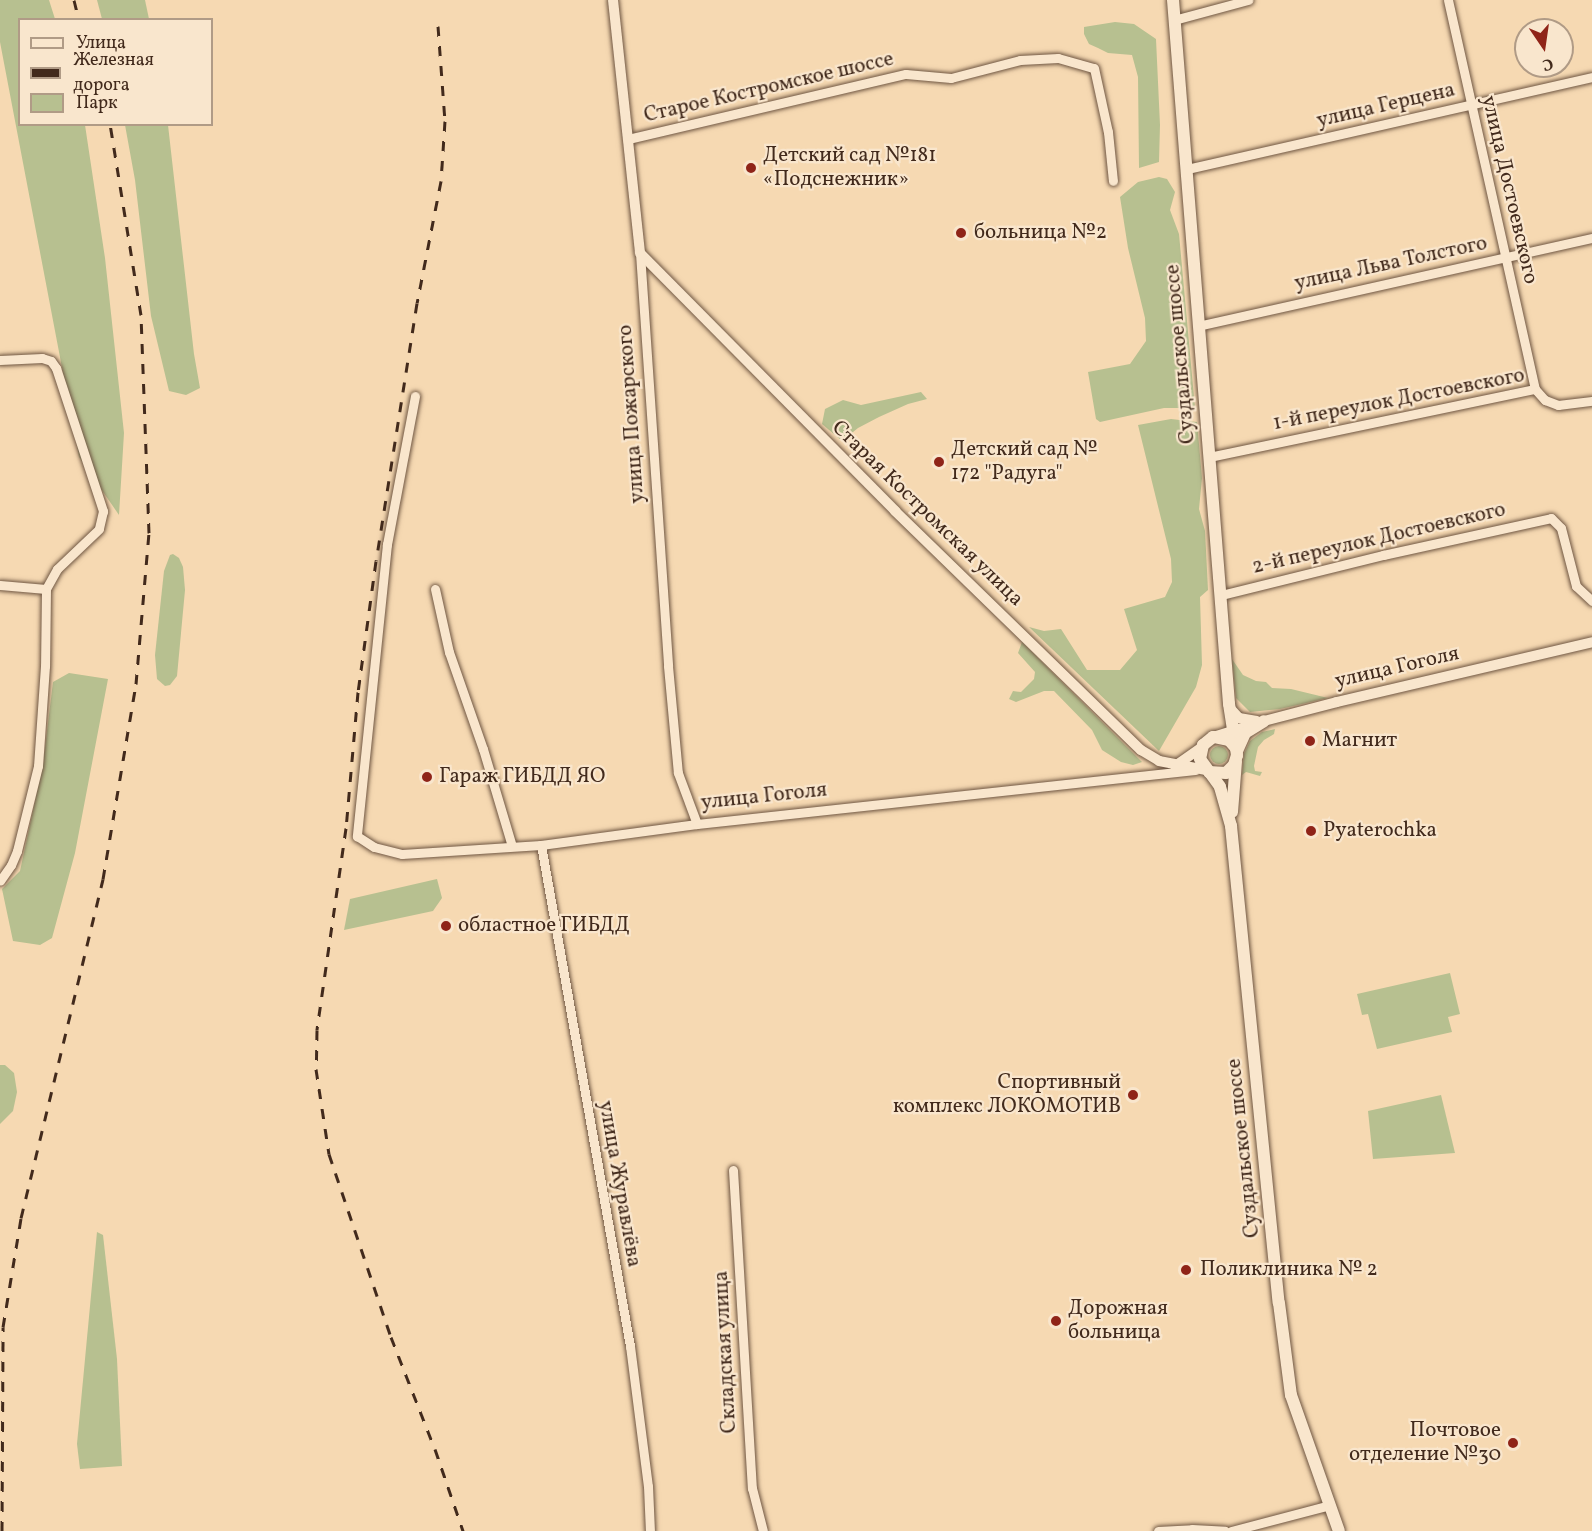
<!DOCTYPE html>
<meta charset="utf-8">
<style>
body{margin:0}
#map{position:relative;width:1592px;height:1531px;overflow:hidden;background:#f6d9b2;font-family:Vollkorn,serif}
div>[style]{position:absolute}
.green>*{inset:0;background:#b7c090}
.round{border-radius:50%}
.roads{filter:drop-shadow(0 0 2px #6f5642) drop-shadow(0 0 2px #6f5642)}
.minor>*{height:9px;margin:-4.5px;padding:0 4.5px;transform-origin:4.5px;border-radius:4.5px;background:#f9e6cd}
.tertiary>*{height:10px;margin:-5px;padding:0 5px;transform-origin:5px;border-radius:5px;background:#f9e6cd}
.secondary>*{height:12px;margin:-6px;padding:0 6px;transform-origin:6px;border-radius:6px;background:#f9e6cd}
.rail>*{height:3px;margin-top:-1.5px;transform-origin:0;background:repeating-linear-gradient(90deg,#422a1c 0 10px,transparent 0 20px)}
.dots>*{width:16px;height:16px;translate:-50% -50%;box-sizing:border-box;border:3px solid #f9e6cd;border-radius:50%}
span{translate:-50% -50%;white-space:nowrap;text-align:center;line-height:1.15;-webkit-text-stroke:4.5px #f9e6cd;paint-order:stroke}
.street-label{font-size:21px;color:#422a1c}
.poi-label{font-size:21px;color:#422a1c}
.left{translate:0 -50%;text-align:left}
.right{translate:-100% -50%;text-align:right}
.legend{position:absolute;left:18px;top:18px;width:195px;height:108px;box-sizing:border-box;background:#f9e6cd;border:2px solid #b09b86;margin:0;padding:8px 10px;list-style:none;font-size:18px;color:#422a1c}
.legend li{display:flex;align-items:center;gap:12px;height:30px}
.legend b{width:30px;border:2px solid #b09b86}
.north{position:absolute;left:1514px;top:18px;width:60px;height:60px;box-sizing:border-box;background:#f9e6cd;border:2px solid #b09b86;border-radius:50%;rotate:167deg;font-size:16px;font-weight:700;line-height:24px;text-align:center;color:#422a1c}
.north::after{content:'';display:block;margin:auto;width:21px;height:27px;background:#8f2418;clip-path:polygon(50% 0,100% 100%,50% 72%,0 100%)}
</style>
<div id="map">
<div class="green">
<i style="clip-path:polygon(0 0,49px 0,55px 19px,20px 20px,20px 124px,85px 125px,105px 258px,124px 433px,119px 515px,79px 457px,0 42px)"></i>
<i style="clip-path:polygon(97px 0,145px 0,149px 19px,102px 19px)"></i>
<i style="clip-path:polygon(1115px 22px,1134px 24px,1156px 39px,1160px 125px,1159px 162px,1139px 168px,1138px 77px,1132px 55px,1108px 53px,1098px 48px,1089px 44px,1084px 34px,1084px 27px)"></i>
<i style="clip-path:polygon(125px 125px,168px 125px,194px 354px,200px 388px,186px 395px,169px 391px,151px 316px,135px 180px)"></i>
<i style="clip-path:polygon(1159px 177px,1167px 179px,1175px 192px,1170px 210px,1179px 234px,1195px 408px,1164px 408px,1100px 422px,1096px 419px,1088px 372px,1130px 364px,1146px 341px,1145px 318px,1128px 248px,1120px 197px,1138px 182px)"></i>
<i style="clip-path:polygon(921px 392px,927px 399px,908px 404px,879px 417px,858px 428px,842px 441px,822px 424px,825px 409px,843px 400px,861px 405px)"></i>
<i style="clip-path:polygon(1171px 419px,1197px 422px,1202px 478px,1199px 509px,1205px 531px,1208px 590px,1200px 597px,1202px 665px,1196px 687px,1159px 751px,1029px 627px,1044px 631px,1061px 629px,1087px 670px,1120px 670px,1137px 650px,1124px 609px,1165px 597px,1172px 582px,1171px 559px,1138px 425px)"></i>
<i style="clip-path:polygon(173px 554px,179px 558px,183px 567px,185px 590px,177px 676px,170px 685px,165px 686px,157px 679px,155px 655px,164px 571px,170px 555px)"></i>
<i style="clip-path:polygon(1022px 642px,1142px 762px,1133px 765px,1121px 762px,1102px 750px,1092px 730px,1054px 691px,1044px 691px,1016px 702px,1009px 699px,1013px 691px,1021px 692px,1034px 679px,1035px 672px,1018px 653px)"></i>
<i style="clip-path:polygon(1232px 659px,1243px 675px,1256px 681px,1266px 682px,1272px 688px,1291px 689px,1328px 698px,1280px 709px,1250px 712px,1236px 698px)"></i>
<i style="clip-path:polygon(69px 673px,108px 679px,75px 853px,52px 938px,40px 945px,13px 941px,2px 889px,20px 871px,43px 764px,53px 682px)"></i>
<i style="clip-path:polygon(1275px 729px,1274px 734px,1264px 740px,1258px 747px,1254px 766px,1255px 771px,1262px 772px,1260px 776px,1246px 772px,1242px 775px,1244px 754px,1250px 741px,1262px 732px)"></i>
<i class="round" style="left:1210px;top:746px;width:18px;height:18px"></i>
<i style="clip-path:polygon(437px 879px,442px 898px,433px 911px,344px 930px,350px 899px)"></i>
<i style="clip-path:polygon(1450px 973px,1460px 1014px,1448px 1017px,1452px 1032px,1377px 1049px,1368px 1014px,1362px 1015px,1357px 994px)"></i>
<i style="clip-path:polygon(0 1065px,5px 1065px,14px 1073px,17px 1092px,13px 1111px,0 1124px)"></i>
<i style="clip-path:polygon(1441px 1095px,1455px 1153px,1373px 1159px,1368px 1111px)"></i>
<i style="clip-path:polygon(97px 1232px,103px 1235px,117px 1359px,122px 1466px,80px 1469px,77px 1444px)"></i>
</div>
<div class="roads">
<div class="minor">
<i style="left:1448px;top:0;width:399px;rotate:77.4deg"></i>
<i style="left:1174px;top:20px;width:77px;rotate:-15.1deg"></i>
<i style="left:628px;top:139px;width:285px;rotate:-13.2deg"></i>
<i style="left:906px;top:74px;width:45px;rotate:5.1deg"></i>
<i style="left:951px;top:78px;width:71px;rotate:-14.6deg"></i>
<i style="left:1020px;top:60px;width:38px;rotate:-3deg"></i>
<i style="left:1058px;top:58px;width:37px;rotate:16deg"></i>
<i style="left:1094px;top:68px;width:66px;rotate:77.7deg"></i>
<i style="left:1108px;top:132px;width:49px;rotate:84.2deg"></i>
<i style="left:1187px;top:169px;width:415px;rotate:-12.8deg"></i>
<i style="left:640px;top:253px;width:414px;rotate:86.1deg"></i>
<i style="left:668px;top:666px;width:107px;rotate:84.7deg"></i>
<i style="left:678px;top:773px;width:54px;rotate:69.6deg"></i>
<i style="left:1198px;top:326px;width:404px;rotate:-12.6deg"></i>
<i style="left:0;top:360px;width:42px;rotate:-2.7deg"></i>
<i style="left:42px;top:358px;width:9px;rotate:18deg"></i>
<i style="left:51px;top:361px;width:9px;rotate:54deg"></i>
<i style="left:56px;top:368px;width:151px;rotate:71.8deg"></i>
<i style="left:103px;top:511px;width:18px;rotate:103deg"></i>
<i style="left:99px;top:529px;width:58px;rotate:136.4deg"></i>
<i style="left:57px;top:569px;width:23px;rotate:119deg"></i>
<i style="left:46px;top:589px;width:77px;rotate:90.7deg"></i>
<i style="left:45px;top:666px;width:100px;rotate:94deg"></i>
<i style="left:38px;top:766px;width:88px;rotate:103.9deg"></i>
<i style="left:17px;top:851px;width:15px;rotate:113deg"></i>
<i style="left:11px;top:865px;width:19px;rotate:125deg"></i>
<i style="left:1535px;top:389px;width:15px;rotate:48deg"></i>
<i style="left:1545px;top:400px;width:14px;rotate:21deg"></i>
<i style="left:1558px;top:405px;width:34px;rotate:-7deg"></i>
<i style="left:415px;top:396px;width:151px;rotate:100.7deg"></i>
<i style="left:387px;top:544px;width:294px;rotate:95.9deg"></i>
<i style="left:357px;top:836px;width:20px;rotate:33deg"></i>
<i style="left:374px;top:847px;width:29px;rotate:14deg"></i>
<i style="left:402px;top:854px;width:139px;rotate:-3.7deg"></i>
<i style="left:541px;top:845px;width:157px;rotate:-7.7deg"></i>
<i style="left:697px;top:824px;width:501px;rotate:-6.19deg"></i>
<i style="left:1209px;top:457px;width:333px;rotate:-11.8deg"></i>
<i style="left:0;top:585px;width:46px;rotate:5deg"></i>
<i style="left:435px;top:589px;width:65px;rotate:77.5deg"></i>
<i style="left:449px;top:652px;width:103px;rotate:70.7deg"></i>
<i style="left:483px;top:749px;width:101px;rotate:73.4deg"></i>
<i style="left:1221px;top:595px;width:167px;rotate:-13.9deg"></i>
<i style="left:1383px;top:555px;width:172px;rotate:-12.4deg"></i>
<i style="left:1551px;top:518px;width:14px;rotate:45deg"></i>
<i style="left:1561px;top:528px;width:60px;rotate:75.5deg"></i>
<i style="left:1576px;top:586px;width:22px;rotate:43deg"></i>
<i style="left:541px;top:845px;width:509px;rotate:79.93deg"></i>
<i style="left:630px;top:1346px;width:141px;rotate:82.7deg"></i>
<i style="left:648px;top:1486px;width:45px;rotate:87.5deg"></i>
<i style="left:733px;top:1170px;width:319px;rotate:86.6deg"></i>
<i style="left:752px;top:1488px;width:44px;rotate:75.7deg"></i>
<i style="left:1158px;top:1531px;width:34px;rotate:-3deg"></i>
<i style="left:1192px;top:1529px;width:33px;rotate:3deg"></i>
<i style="left:1231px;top:1531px;width:102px;rotate:-14.7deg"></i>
</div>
<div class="tertiary">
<i style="left:613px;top:0;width:254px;rotate:83.9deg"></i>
<i style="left:640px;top:253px;width:363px;rotate:45.3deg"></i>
<i style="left:895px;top:511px;width:343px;rotate:44.2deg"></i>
<i style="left:1141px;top:750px;width:21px;rotate:31deg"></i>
<i style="left:1159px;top:761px;width:48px;rotate:10.8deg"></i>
<i style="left:1229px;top:707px;width:15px;rotate:48deg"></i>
<i style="left:1239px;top:718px;width:18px;rotate:9deg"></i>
<i style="left:1213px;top:737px;width:53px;rotate:-17.4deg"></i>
<i style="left:1264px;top:721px;width:75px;rotate:-14.6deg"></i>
<i style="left:1337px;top:702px;width:262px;rotate:-13.2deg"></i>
<i style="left:1175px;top:766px;width:33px;rotate:-35deg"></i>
</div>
<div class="secondary">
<i style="left:1173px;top:0;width:706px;rotate:85.45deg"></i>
<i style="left:1229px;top:704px;width:52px;rotate:81.1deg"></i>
<i style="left:1237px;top:755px;width:10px;rotate:107deg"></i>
<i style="left:1234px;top:765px;width:11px;rotate:135deg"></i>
<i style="left:1226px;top:773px;width:17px;rotate:-177deg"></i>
<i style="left:1236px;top:748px;width:11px;rotate:-131deg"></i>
<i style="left:1229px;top:740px;width:16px;rotate:-169deg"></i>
<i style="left:1213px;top:737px;width:13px;rotate:141deg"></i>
<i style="left:1203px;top:745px;width:14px;rotate:102deg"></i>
<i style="left:1200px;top:759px;width:34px;rotate:54deg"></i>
<i style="left:1220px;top:787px;width:41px;rotate:74.2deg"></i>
<i style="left:1231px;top:826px;width:479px;rotate:84.3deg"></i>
<i style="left:1279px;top:1303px;width:93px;rotate:82.6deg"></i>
<i style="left:1291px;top:1395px;width:144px;rotate:70.6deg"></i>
<i style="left:1237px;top:751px;width:20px;rotate:-66deg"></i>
<i style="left:1245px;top:733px;width:22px;rotate:-32deg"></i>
<i style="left:1232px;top:812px;width:51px;rotate:-85.5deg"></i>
</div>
</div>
<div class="rail">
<i style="left:74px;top:0;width:21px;rotate:76deg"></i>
<i style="left:438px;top:26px;width:95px;rotate:85.8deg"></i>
<i style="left:445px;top:121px;width:60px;rotate:93.8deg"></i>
<i style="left:441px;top:181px;width:124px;rotate:101.1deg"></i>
<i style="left:417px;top:303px;width:261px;rotate:99deg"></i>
<i style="left:376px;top:561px;width:132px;rotate:97.8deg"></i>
<i style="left:358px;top:692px;width:137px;rotate:95deg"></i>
<i style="left:346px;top:828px;width:204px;rotate:98.2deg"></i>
<i style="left:317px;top:1030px;width:39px;rotate:91deg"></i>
<i style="left:316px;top:1069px;width:86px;rotate:81.3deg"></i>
<i style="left:329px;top:1154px;width:193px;rotate:71.3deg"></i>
<i style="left:391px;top:1337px;width:120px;rotate:68.6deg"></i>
<i style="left:435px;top:1449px;width:87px;rotate:71.1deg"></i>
<i style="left:2px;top:1531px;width:204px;rotate:-89.7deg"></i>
<i style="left:3px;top:1327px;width:110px;rotate:-80.6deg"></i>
<i style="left:21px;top:1218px;width:349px;rotate:-76.4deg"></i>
<i style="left:103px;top:879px;width:198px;rotate:-80.4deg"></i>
<i style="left:136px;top:684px;width:152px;rotate:-85.1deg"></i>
<i style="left:149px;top:533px;width:218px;rotate:-92.1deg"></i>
<i style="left:141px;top:315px;width:193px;rotate:-99.2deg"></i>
</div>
<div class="dots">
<i style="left:751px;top:168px;background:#8f2418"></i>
<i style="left:961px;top:233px;background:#8f2418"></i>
<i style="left:939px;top:462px;background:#8f2418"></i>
<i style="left:1310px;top:741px;background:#8f2418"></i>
<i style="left:427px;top:777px;background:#8f2418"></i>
<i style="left:1311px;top:831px;background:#8f2418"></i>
<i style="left:446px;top:926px;background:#8f2418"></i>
<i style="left:1133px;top:1095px;background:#8f2418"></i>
<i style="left:1186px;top:1270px;background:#8f2418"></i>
<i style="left:1056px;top:1321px;background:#8f2418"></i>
<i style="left:1513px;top:1443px;background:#8f2418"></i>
</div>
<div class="street-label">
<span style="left:769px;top:88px;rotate:-13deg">Старое Костромское шоссе</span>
<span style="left:1386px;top:106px;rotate:-13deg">улица Герцена</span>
<span style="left:1509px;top:190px;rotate:77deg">улица Достоевского</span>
<span style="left:1391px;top:264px;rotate:-12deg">улица Льва Толстого</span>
<span style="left:1181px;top:354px;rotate:-95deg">Суздальское шоссе</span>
<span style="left:1399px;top:400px;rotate:-11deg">1-й переулок Достоевского</span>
<span style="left:632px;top:414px;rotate:-94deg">улица Пожарского</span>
<span style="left:927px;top:514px;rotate:44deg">Старая Костромская улица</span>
<span style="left:1379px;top:539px;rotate:-13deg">2-й переулок Достоевского</span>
<span style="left:1397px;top:668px;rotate:-13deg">улица Гоголя</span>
<span style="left:764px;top:797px;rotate:-6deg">улица Гоголя</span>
<span style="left:1244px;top:1148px;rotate:-96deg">Суздальское шоссе</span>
<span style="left:619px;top:1184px;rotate:80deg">улица Журавлёва</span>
<span style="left:726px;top:1352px;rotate:-93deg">Складская улица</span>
</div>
<div class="poi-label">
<span class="left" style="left:763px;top:168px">Детский сад №181<br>«Подснежник»</span>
<span class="left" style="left:974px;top:233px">больница №2</span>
<span class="left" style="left:951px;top:462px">Детский сад №<br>172 "Радуга"</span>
<span class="left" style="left:1322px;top:741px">Магнит</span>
<span class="left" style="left:439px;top:777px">Гараж ГИБДД ЯО</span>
<span class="left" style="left:1323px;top:831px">Pyaterochka</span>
<span class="left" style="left:458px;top:926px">областное ГИБДД</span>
<span class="right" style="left:1121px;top:1095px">Спортивный<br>комплекс ЛОКОМОТИВ</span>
<span class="left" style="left:1200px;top:1270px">Поликлиника № 2</span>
<span class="left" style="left:1068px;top:1321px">Дорожная<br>больница</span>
<span class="right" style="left:1501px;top:1443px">Почтовое<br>отделение №30</span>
</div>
<ul class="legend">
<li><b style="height:8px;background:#f9e6cd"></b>Улица</li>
<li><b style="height:8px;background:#422a1c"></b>Железная дорога</li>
<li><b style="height:16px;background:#b7c090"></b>Парк</li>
</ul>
<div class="north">С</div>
</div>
